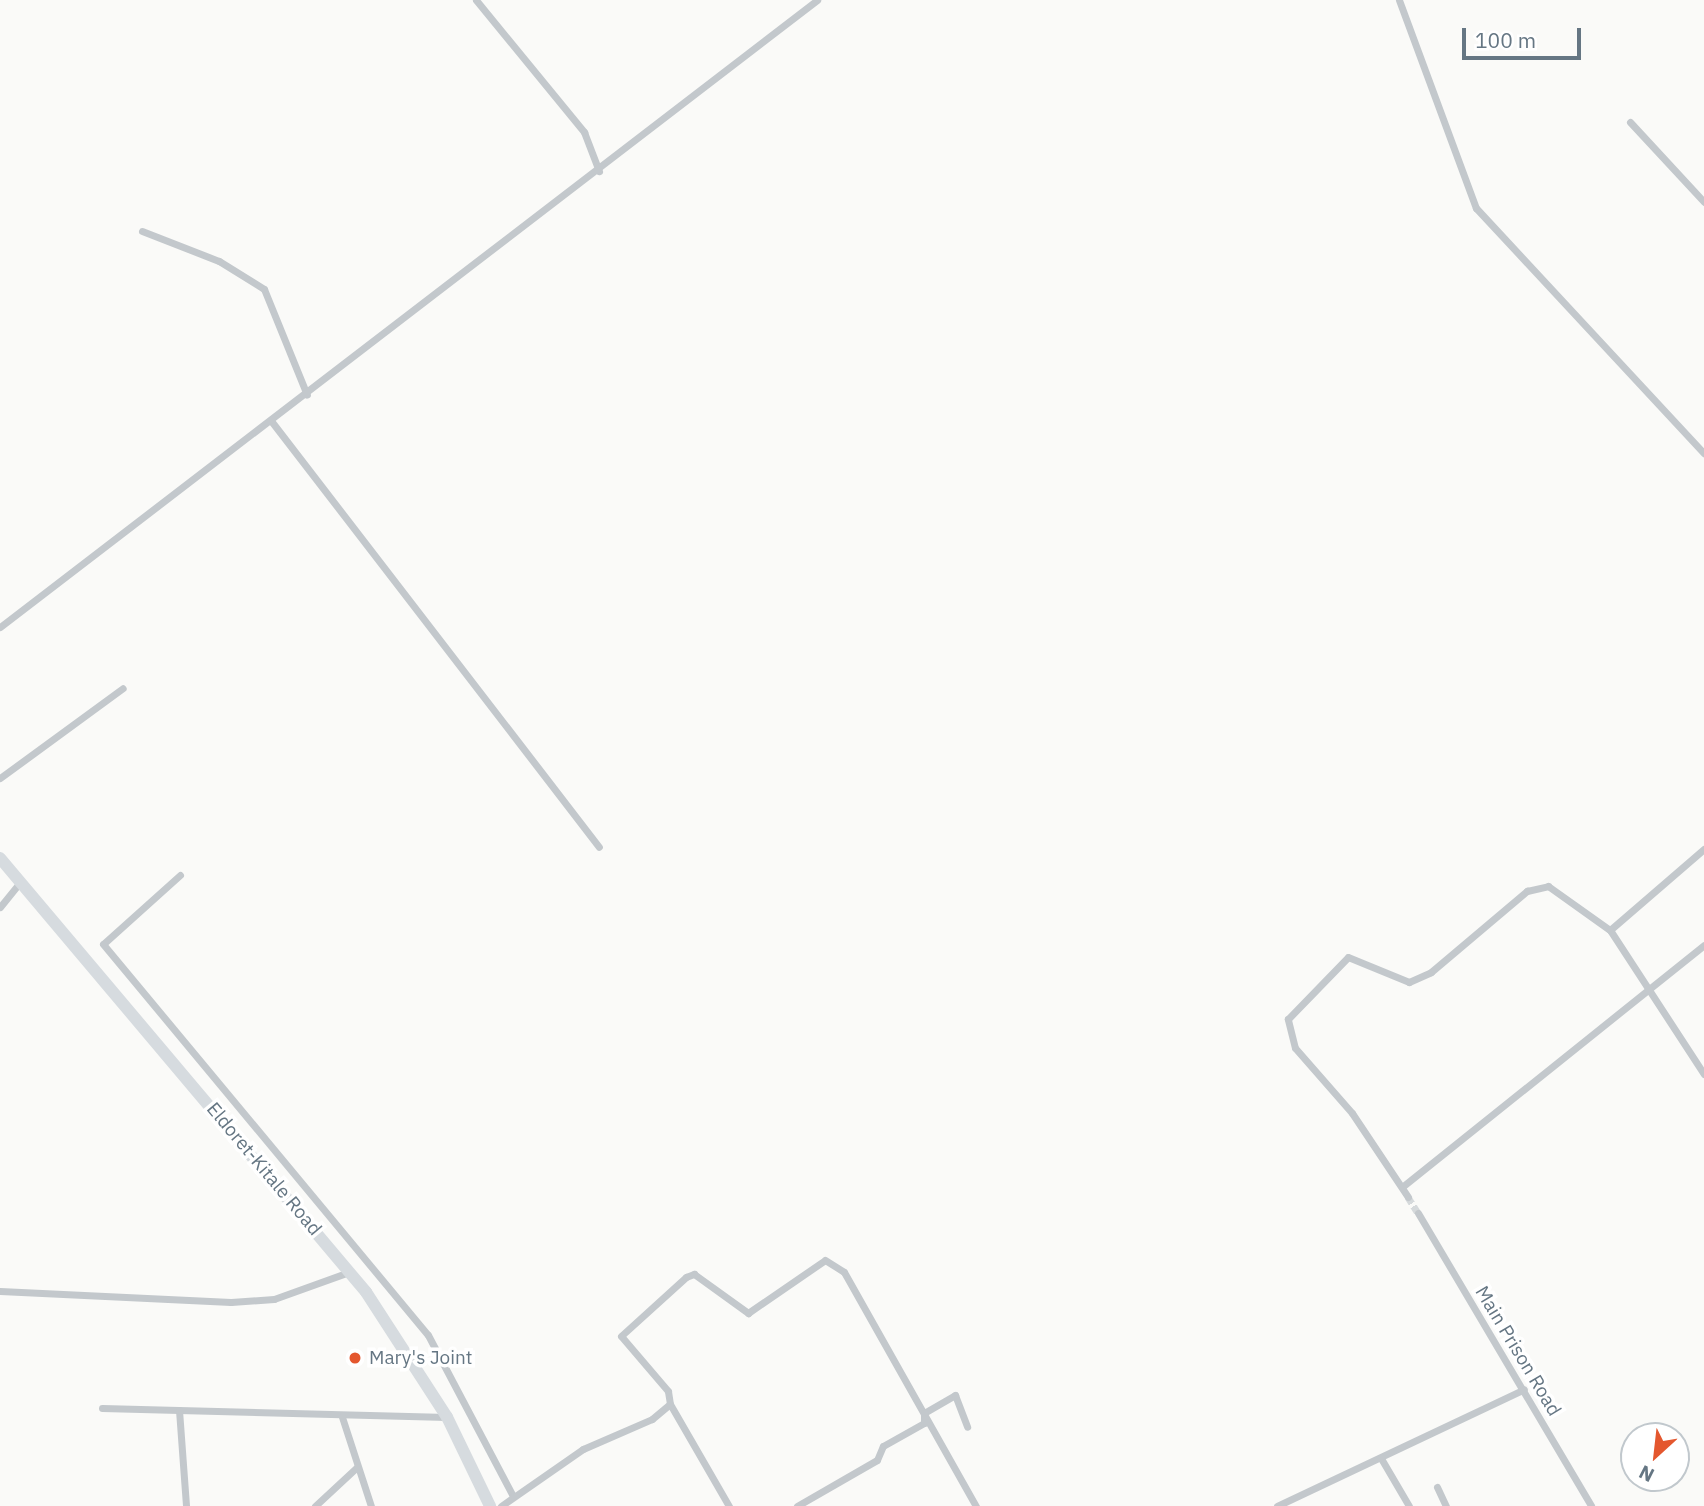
<!DOCTYPE html>
<style>
body{margin:0}
#map{position:relative;width:1704px;height:1506px;overflow:hidden;background:#fafaf8;font-family:"IBM Plex Sans",sans-serif}
div>[style]{position:absolute}
.minor-tunnel>*{height:7px;margin-top:-3.5px;transform-origin:0;background:repeating-linear-gradient(90deg,#d5d9db 0 7px,transparent 0 10.5px)}
.minor>*{height:7px;margin:-3.5px;padding:0 3.5px;transform-origin:3.5px;border-radius:3.5px;background:#c3c8cc}
.trunk>*{height:12px;margin:-6px;padding:0 6px;transform-origin:6px;border-radius:6px;background:#d6dbdf}
.dots>*{width:19px;height:19px;translate:-50% -50%;box-sizing:border-box;border:4px solid #fff;border-radius:50%}
span{translate:-50% -50%;white-space:nowrap;text-align:center;line-height:1.15;-webkit-text-stroke:7px #fff;paint-order:stroke}
.street-label{font-size:19px;color:#657683}
.poi-label{font-size:19px;color:#657683}
.left{translate:0 -50%;text-align:left}
.north{position:absolute;left:1620px;top:1422px;width:70px;height:70px;box-sizing:border-box;background:#fff;border:2px solid #c1c8cd;border-radius:50%;rotate:207deg;font-size:19px;font-weight:700;line-height:28px;text-align:center;color:#657683}
.north::after{content:'';display:block;margin:auto;width:24px;height:32px;background:#e4572e;clip-path:polygon(50% 0,100% 100%,50% 72%,0 100%)}
.scale{position:absolute;left:1462px;top:28px;width:119px;height:32px;box-sizing:border-box;border:4px solid #657683;border-top:0;padding-left:9px;font-size:21px;line-height:24px;white-space:nowrap;color:#657683;-webkit-text-stroke:5px #fff;paint-order:stroke}
</style>
<div id="map">
<div class="minor-tunnel">
<i style="left:1408px;top:1197px;width:19px;rotate:58deg"></i>
</div>
<div class="minor">
<i style="left:476px;top:0;width:171px;rotate:50.7deg"></i>
<i style="left:584px;top:132px;width:42px;rotate:69deg"></i>
<i style="left:1399px;top:0;width:222px;rotate:69.7deg"></i>
<i style="left:1476px;top:208px;width:335px;rotate:47.1deg"></i>
<i style="left:1630px;top:122px;width:109px;rotate:47.2deg"></i>
<i style="left:142px;top:231px;width:83px;rotate:21.3deg"></i>
<i style="left:219px;top:261px;width:53px;rotate:31.9deg"></i>
<i style="left:264px;top:289px;width:114px;rotate:67.9deg"></i>
<i style="left:272px;top:422px;width:536px;rotate:52.42deg"></i>
<i style="left:0;top:627px;width:1030px;rotate:-37.5deg"></i>
<i style="left:0;top:778px;width:152px;rotate:-36.2deg"></i>
<i style="left:180px;top:875px;width:103px;rotate:138.1deg"></i>
<i style="left:103px;top:944px;width:508px;rotate:50.27deg"></i>
<i style="left:428px;top:1335px;width:182px;rotate:62.2deg"></i>
<i style="left:0;top:907px;width:32px;rotate:-51deg"></i>
<i style="left:1610px;top:930px;width:124px;rotate:-40.8deg"></i>
<i style="left:1402px;top:1187px;width:387px;rotate:-38.7deg"></i>
<i style="left:1408px;top:1197px;width:101px;rotate:-123.7deg"></i>
<i style="left:1352px;top:1113px;width:86px;rotate:-131.2deg"></i>
<i style="left:1295px;top:1048px;width:30px;rotate:-104deg"></i>
<i style="left:1288px;top:1019px;width:86px;rotate:-45.9deg"></i>
<i style="left:1348px;top:957px;width:66px;rotate:22.3deg"></i>
<i style="left:1409px;top:982px;width:24px;rotate:-24deg"></i>
<i style="left:1431px;top:972px;width:126px;rotate:-40.2deg"></i>
<i style="left:1527px;top:891px;width:22px;rotate:-13deg"></i>
<i style="left:1548px;top:886px;width:76px;rotate:35.4deg"></i>
<i style="left:1610px;top:930px;width:172px;rotate:56.9deg"></i>
<i style="left:1418px;top:1213px;width:340px;rotate:59.4deg"></i>
<i style="left:0;top:1291px;width:231px;rotate:2.7deg"></i>
<i style="left:231px;top:1302px;width:43px;rotate:-4deg"></i>
<i style="left:274px;top:1299px;width:80px;rotate:-19.8deg"></i>
<i style="left:670px;top:1404px;width:118px;rotate:60deg"></i>
<i style="left:102px;top:1408px;width:345px;rotate:1.5deg"></i>
<i style="left:179px;top:1410px;width:96px;rotate:85.8deg"></i>
<i style="left:342px;top:1417px;width:94px;rotate:72deg"></i>
<i style="left:1382px;top:1460px;width:53px;rotate:59.6deg"></i>
<i style="left:1437px;top:1487px;width:21px;rotate:65deg"></i>
<i style="left:315px;top:1506px;width:57px;rotate:-42.9deg"></i>
<i style="left:501px;top:1506px;width:100px;rotate:-34.8deg"></i>
<i style="left:583px;top:1449px;width:75px;rotate:-23.5deg"></i>
<i style="left:652px;top:1419px;width:23px;rotate:-40deg"></i>
<i style="left:670px;top:1404px;width:13px;rotate:-99deg"></i>
<i style="left:668px;top:1391px;width:72px;rotate:-130.5deg"></i>
<i style="left:621px;top:1336px;width:88px;rotate:-42.2deg"></i>
<i style="left:686px;top:1277px;width:9px;rotate:-21deg"></i>
<i style="left:694px;top:1274px;width:67px;rotate:35.8deg"></i>
<i style="left:748px;top:1313px;width:93px;rotate:-34.5deg"></i>
<i style="left:825px;top:1260px;width:22px;rotate:32deg"></i>
<i style="left:844px;top:1272px;width:269px;rotate:60.6deg"></i>
<i style="left:797px;top:1506px;width:92px;rotate:-29.9deg"></i>
<i style="left:877px;top:1460px;width:15px;rotate:-67deg"></i>
<i style="left:883px;top:1446px;width:47px;rotate:-29.3deg"></i>
<i style="left:924px;top:1423px;width:10px;rotate:-90deg"></i>
<i style="left:924px;top:1413px;width:36px;rotate:-30deg"></i>
<i style="left:955px;top:1395px;width:34px;rotate:69deg"></i>
<i style="left:1277px;top:1506px;width:273px;rotate:-25.3deg"></i>
</div>
<div class="trunk">
<i style="left:0;top:858px;width:568px;rotate:49.86deg"></i>
<i style="left:366px;top:1292px;width:149px;rotate:57.1deg"></i>
<i style="left:447px;top:1417px;width:99px;rotate:64.2deg"></i>
</div>
<div class="dots">
<i style="left:355px;top:1358px;background:#e4572e"></i>
</div>
<div class="street-label">
<span style="left:264px;top:1169px;rotate:50deg">Eldoret-Kitale Road</span>
<span style="left:1518px;top:1351px;rotate:59deg">Main Prison Road</span>
</div>
<div class="poi-label">
<span class="left" style="left:369px;top:1358px">Mary's Joint</span>
</div>
<div class="north">N</div>
<div class="scale">100 m</div>
</div>
